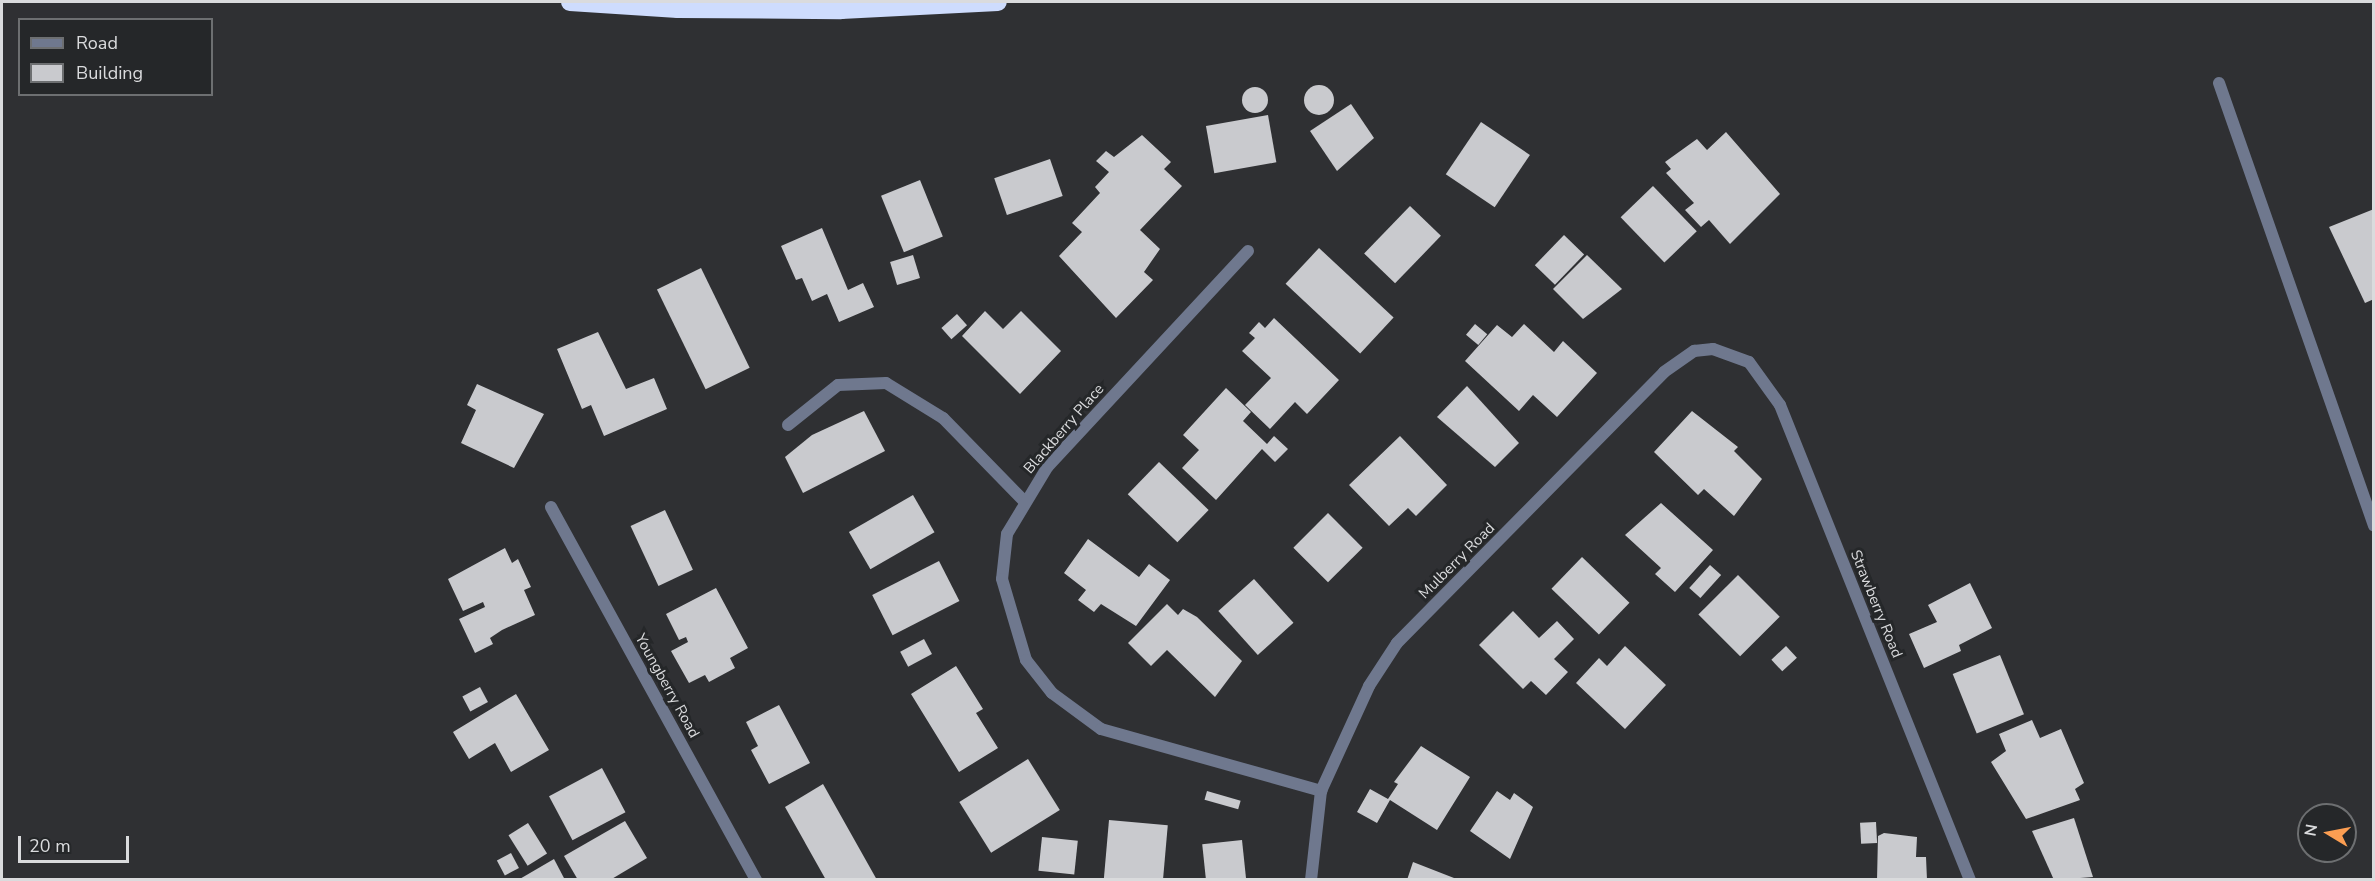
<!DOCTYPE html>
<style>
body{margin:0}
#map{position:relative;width:2375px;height:881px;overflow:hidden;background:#2f3033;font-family:"Nunito Sans",sans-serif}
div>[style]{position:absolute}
.building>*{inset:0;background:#c9cace;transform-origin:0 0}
.round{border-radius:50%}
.lane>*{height:12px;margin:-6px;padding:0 6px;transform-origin:6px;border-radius:6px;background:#6f788e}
.street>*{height:12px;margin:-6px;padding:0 6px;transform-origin:6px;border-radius:6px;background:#6f788e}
.highway>*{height:18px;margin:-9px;padding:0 9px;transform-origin:9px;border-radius:9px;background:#cedcfd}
span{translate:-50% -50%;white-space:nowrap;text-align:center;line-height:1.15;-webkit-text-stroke:6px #252729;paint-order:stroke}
.street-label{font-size:15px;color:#dadbdd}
.frame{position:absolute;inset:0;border:3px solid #dadbdd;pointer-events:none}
.legend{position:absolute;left:18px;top:18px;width:195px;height:78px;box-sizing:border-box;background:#252729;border:2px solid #6d6f71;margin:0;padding:8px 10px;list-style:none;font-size:18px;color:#dadbdd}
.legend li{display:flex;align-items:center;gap:12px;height:30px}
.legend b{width:30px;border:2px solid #6d6f71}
.north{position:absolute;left:2297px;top:803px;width:60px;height:60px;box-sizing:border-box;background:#252729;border:2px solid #6d6f71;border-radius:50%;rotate:280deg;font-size:16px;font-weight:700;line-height:24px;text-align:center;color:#dadbdd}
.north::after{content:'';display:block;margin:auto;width:21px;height:27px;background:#fc9e52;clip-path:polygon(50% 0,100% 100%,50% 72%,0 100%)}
.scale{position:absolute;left:18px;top:836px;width:111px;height:27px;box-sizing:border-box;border:3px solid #dadbdd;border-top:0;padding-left:8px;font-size:18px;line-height:21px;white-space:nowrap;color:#dadbdd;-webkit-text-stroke:4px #252729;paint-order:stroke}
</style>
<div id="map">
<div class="building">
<i class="round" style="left:1304px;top:85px;width:30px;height:30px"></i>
<i class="round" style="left:1242px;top:87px;width:26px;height:26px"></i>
<i style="clip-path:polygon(1351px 104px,1374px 138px,1337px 171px,1310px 131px)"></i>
<i style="left:1268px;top:115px;width:48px;height:63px;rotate:80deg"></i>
<i style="left:1481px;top:122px;width:59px;height:63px;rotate:34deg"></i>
<i style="clip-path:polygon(1726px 132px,1780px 194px,1730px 244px,1709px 220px,1701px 227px,1685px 210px,1694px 203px,1666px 173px,1671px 169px,1665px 162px,1697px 139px,1707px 150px)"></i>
<i style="clip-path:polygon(1142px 135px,1171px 162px,1164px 169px,1182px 186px,1140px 230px,1160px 249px,1144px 272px,1153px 280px,1116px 318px,1059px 256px,1082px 232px,1072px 223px,1100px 193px,1095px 187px,1109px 172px,1096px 161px,1106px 151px,1114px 157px)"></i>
<i style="left:1050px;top:159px;width:39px;height:59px;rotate:71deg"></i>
<i style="left:920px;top:180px;width:61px;height:42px;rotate:68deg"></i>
<i style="left:1653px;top:186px;width:63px;height:45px;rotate:46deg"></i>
<i style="left:1410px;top:206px;width:43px;height:66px;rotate:44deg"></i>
<i style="clip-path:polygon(2374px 209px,2374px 299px,2365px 303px,2329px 227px)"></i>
<i style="clip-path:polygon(822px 228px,848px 290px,863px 283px,874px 307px,839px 322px,827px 294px,812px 301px,802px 278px,796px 280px,781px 246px)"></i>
<i style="left:1564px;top:235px;width:28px;height:42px;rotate:44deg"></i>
<i style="left:1319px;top:248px;width:102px;height:49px;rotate:43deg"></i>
<i style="left:913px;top:255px;width:24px;height:24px;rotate:73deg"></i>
<i style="clip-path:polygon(1587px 255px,1622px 289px,1583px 319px,1553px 289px)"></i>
<i style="left:701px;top:268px;width:111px;height:49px;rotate:64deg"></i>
<i style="clip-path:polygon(985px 311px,1003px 329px,1021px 311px,1061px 351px,1020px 394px,962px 336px)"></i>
<i style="left:957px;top:314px;width:15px;height:21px;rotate:48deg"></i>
<i style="clip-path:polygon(1274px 318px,1339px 380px,1307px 414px,1295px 402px,1270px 429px,1245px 405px,1271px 378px,1242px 351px,1255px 338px,1249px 333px,1259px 322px,1265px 328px)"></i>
<i style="left:1475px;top:324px;width:16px;height:14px;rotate:40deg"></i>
<i style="clip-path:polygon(1524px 324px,1554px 352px,1563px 341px,1597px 373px,1557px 417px,1533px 395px,1519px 411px,1465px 361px,1497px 325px,1512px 337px)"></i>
<i style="clip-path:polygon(598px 332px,626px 389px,654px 378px,667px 409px,604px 436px,591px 405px,582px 409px,557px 349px)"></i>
<i style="clip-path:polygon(477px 384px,544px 414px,514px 468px,461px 443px,476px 410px,467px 405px)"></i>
<i style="clip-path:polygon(1467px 386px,1519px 443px,1495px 467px,1437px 417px)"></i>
<i style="clip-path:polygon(1226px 388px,1251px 412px,1243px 421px,1267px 444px,1274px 436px,1288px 449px,1275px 462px,1262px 449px,1216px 500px,1182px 468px,1199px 450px,1183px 435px)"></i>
<i style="clip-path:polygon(864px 411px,885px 451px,803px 493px,785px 457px,812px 435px)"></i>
<i style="clip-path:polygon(1692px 411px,1738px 447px,1734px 451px,1762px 479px,1734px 516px,1704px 489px,1698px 495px,1654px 452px)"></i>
<i style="clip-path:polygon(1400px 436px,1447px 485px,1416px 516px,1408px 508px,1389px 526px,1349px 485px)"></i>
<i style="left:1159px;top:462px;width:69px;height:45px;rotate:44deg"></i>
<i style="left:913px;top:495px;width:43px;height:74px;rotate:60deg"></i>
<i style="clip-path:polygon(1661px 503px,1713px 550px,1675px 592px,1655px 574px,1661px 568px,1625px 535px)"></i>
<i style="left:665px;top:510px;width:66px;height:38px;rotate:65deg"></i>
<i style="left:1328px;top:513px;width:49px;height:49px;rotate:45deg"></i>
<i style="clip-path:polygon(1088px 539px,1139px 577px,1149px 564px,1170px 580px,1136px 626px,1101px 604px,1094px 612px,1078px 600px,1086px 590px,1064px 573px)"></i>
<i style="clip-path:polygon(505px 548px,512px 563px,518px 559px,531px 587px,524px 590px,535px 615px,502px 630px,490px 638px,493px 644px,475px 653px,459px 619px,485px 607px,483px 602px,463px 611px,448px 579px)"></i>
<i style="left:1582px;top:557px;width:66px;height:44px;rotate:44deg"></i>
<i style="left:939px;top:561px;width:45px;height:75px;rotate:63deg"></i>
<i style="left:1710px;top:565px;width:15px;height:31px;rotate:42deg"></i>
<i style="left:1738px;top:575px;width:59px;height:56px;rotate:45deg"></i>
<i style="left:1254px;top:579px;width:59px;height:48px;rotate:48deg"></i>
<i style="clip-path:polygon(1970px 583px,1992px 628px,1959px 645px,1961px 651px,1924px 668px,1909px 634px,1937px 622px,1928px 605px)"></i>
<i style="clip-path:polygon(716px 588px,748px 648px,730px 658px,735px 668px,709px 682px,705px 675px,689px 683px,671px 651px,688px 642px,686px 637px,679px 640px,666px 614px)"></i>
<i style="clip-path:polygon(1167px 604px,1178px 615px,1183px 609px,1197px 617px,1242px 661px,1215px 697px,1167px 650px,1151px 666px,1128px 643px)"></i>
<i style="clip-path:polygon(1513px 611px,1539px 638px,1557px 621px,1574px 639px,1554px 659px,1568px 672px,1546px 695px,1531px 681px,1523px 689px,1479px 645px)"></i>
<i style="left:924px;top:639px;width:17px;height:27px;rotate:62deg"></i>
<i style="clip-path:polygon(1625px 646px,1666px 685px,1625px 729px,1576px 683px,1599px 658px,1607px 666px)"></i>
<i style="left:1786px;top:646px;width:16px;height:20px;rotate:47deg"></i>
<i style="left:2000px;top:655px;width:64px;height:51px;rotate:68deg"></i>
<i style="clip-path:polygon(956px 666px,983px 709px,976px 713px,998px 748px,959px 772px,911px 694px)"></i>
<i style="left:480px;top:687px;width:17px;height:20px;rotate:62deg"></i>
<i style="clip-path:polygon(516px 694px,549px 750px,511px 772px,495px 743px,469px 759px,453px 732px)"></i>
<i style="clip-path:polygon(779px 705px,810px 763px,769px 784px,751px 750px,758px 746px,746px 722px)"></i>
<i style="clip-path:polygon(2032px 720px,2040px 738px,2061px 729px,2084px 783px,2075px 789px,2080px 800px,2026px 819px,1991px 762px,2006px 751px,1999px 734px)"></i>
<i style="clip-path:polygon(1421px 746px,1470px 777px,1437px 830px,1390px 800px,1377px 823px,1357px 812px,1370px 789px,1388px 799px,1398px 784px,1394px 782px)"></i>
<i style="left:1028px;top:759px;width:60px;height:81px;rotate:58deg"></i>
<i style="left:602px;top:768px;width:50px;height:60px;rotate:62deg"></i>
<i style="clip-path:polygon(823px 784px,877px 880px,826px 880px,785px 807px)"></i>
<i style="left:1207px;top:791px;width:35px;height:9px;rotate:16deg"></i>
<i style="clip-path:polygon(1497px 791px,1510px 800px,1514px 793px,1533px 807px,1510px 859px,1470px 831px)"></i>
<i style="clip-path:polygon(2074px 818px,2093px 877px,2054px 880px,2032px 831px)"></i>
<i style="left:1109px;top:820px;width:59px;height:60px;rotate:5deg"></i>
<i style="clip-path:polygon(625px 821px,647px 858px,610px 880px,578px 880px,564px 856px)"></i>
<i style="left:1876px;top:822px;width:21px;height:16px;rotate:87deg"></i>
<i style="left:528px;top:823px;width:36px;height:23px;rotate:58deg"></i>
<i style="clip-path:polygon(1884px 833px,1917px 837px,1916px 857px,1926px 857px,1927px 880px,1877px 880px,1878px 836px)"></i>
<i style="left:1042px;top:837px;width:36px;height:34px;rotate:6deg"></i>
<i style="left:1242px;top:840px;width:40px;height:40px;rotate:84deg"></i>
<i style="left:511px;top:853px;width:17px;height:16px;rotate:62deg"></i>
<i style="clip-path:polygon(554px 859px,565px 880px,518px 880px)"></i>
<i style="clip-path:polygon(1413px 862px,1454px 878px,1453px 880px,1407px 880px)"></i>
</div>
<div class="lane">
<i style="left:788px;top:425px;width:64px;rotate:-38.7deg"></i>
<i style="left:838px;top:385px;width:48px;rotate:-2.4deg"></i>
<i style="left:886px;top:383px;width:67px;rotate:31.6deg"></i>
<i style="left:943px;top:418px;width:115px;rotate:45.7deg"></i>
</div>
<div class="street">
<i style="left:2219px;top:83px;width:469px;rotate:70.7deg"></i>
<i style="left:1248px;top:251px;width:294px;rotate:132.9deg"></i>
<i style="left:1048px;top:466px;width:79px;rotate:121.1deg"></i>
<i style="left:1007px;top:534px;width:45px;rotate:96.3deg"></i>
<i style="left:1002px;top:579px;width:84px;rotate:73.5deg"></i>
<i style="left:1026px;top:660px;width:42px;rotate:51.8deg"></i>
<i style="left:1052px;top:693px;width:61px;rotate:36.3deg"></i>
<i style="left:1101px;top:729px;width:229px;rotate:15.7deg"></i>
<i style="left:551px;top:507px;width:426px;rotate:61.2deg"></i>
<i style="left:1311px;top:880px;width:90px;rotate:-83.6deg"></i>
<i style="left:1321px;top:791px;width:115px;rotate:-65.4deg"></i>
<i style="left:1369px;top:686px;width:51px;rotate:-56.9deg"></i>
<i style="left:1397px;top:643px;width:380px;rotate:-45.4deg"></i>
<i style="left:1664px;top:372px;width:37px;rotate:-35deg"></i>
<i style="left:1694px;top:351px;width:19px;rotate:-6deg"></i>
<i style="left:1713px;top:349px;width:38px;rotate:20deg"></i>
<i style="left:1749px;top:362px;width:53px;rotate:54.2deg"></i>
<i style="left:1780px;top:405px;width:512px;rotate:68.2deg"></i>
</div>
<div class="highway">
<i style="left:570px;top:2px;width:108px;rotate:3.7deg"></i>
<i style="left:678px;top:9px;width:163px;rotate:0.4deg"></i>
<i style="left:841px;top:10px;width:157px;rotate:-2.9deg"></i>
</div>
<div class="street-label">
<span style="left:1064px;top:429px;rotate:-49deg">Blackberry Place</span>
<span style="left:1457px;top:561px;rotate:-45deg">Mulberry Road</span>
<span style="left:1876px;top:604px;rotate:68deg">Strawberry Road</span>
<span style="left:667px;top:686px;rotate:61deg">Youngberry Road</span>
</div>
<div class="frame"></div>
<ul class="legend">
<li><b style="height:8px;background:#6f788e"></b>Road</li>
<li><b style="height:16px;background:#c9cace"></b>Building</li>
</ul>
<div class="north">N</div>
<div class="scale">20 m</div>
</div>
